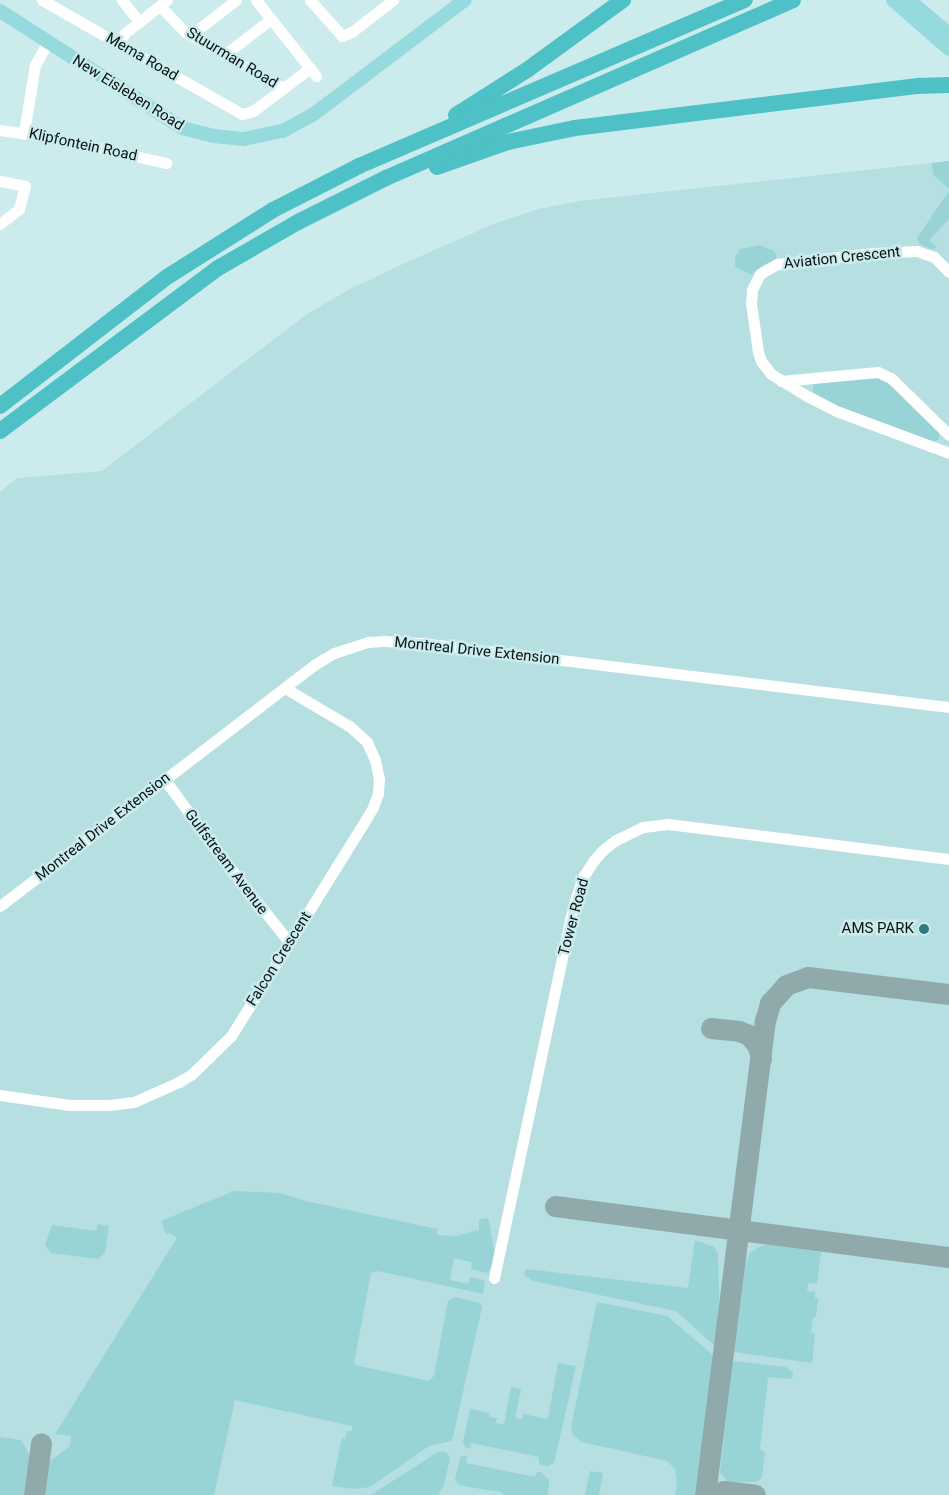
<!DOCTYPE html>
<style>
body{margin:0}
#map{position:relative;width:949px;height:1495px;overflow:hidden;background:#cbebed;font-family:Roboto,sans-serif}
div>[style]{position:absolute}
.built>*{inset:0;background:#b5dfe1}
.green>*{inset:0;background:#98d3d6}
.taxiway>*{height:21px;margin:-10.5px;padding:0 10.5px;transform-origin:10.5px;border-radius:10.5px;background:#90aaab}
.minor>*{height:11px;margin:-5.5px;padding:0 5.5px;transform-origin:5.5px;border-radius:5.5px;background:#fff}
.major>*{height:14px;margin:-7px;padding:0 7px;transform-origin:7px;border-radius:7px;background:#95dadd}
.highway>*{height:16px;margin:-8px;padding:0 8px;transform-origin:8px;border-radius:8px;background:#4ec1c7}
.dots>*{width:14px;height:14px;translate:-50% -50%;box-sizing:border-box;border:2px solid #cbebed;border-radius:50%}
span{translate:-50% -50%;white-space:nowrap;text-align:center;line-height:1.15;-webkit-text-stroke:5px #cbebed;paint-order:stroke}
.street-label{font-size:15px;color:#071213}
.poi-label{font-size:15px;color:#071213}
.right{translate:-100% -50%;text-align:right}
</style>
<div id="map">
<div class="built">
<i style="clip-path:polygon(949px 161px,949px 1495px,0 1495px,0 492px,17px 478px,102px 471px,307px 314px,348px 290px,405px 263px,496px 223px,539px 209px,579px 201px)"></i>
</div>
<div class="green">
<i style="clip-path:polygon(949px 161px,949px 189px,933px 174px,932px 163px)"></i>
<i style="clip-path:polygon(949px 191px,949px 219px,929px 240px,937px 248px,931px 249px,920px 244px,917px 238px)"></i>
<i style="clip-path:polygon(760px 245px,774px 251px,777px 256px,775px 260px,763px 265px,751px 275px,735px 266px,735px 258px,740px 249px)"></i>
<i style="clip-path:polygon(877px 376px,888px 382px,939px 432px,939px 439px,933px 442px,839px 407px,813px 392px,813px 384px,817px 382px)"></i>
<i style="clip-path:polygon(234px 1191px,280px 1193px,306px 1201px,437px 1229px,437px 1235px,456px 1236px,479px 1230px,479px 1220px,486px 1218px,489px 1220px,494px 1251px,493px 1264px,488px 1273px,471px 1269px,472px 1262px,454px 1258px,450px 1280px,468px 1284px,470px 1277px,485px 1281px,483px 1294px,378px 1271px,371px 1273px,354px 1363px,359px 1366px,429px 1381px,434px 1376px,448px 1301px,455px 1297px,480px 1303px,482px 1307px,452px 1441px,429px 1446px,370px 1487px,354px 1489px,332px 1486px,342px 1438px,345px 1439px,347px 1431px,352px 1431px,352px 1426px,235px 1400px,214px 1495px,44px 1495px,49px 1462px,70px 1446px,71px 1436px,55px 1434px,177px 1238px,170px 1233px,166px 1234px,161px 1221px)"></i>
<i style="clip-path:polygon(98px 1224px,109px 1226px,105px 1253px,98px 1259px,51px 1253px,45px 1245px,52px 1225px,96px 1231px)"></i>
<i style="clip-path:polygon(695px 1240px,714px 1247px,718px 1254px,719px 1299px,715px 1346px,676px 1311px,533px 1281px,524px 1275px,526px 1269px,688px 1288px)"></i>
<i style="clip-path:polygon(769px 1245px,821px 1252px,817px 1284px,808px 1283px,807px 1291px,815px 1292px,815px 1298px,818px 1298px,816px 1317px,813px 1317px,811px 1332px,815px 1334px,812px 1363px,734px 1352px,746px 1262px,750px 1253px,761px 1246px)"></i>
<i style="clip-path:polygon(597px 1302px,667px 1316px,713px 1355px,695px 1495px,675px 1495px,677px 1483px,675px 1469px,667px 1461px,582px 1442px,573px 1435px,571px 1427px)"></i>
<i style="clip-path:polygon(733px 1361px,786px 1367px,793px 1372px,792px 1379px,768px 1377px,760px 1449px,765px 1453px,762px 1477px,757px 1482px,728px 1482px,720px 1472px)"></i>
<i style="clip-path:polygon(558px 1363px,576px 1366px,554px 1463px,548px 1466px,539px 1464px,539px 1457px,471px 1443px,470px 1449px,465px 1447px,463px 1442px,470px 1409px,490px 1413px,489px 1417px,497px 1418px,496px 1423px,504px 1424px,511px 1387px,521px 1389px,515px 1418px,522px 1419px,523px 1414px,548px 1419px)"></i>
<i style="clip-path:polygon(0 1437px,21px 1440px,30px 1456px,24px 1495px,0 1495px)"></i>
<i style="clip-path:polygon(438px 1452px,446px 1452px,450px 1458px,444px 1485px,438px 1495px,371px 1495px)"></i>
<i style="clip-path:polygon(463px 1456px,467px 1456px,466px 1463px,535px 1477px,537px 1472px,541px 1472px,549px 1480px,548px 1495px,504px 1495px,501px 1492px,462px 1486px,458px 1484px,455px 1479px,460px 1458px)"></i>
<i style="clip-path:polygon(590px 1471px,603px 1473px,599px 1495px,585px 1495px)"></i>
</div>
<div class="taxiway">
<i style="left:711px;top:1028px;width:28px;rotate:6deg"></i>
<i style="left:739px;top:1031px;width:11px;rotate:22deg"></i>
<i style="left:749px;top:1035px;width:14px;rotate:51deg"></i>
<i style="left:758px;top:1046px;width:13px;rotate:77deg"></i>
<i style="left:555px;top:1206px;width:397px;rotate:7.4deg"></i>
<i style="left:34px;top:1495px;width:52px;rotate:-82.3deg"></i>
<i style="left:705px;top:1495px;width:478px;rotate:-82.8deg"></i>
<i style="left:765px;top:1021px;width:19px;rotate:-74deg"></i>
<i style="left:770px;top:1003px;width:24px;rotate:-48deg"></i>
<i style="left:786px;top:985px;width:23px;rotate:-20deg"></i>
<i style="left:808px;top:977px;width:142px;rotate:6.9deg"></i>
<i style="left:712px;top:1495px;width:13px;rotate:-18deg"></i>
<i style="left:724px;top:1491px;width:31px;rotate:7deg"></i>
</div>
<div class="minor">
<i style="left:42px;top:0;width:230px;rotate:29.7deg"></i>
<i style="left:242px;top:114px;width:11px;rotate:-15deg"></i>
<i style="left:253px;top:111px;width:70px;rotate:-36.9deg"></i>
<i style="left:122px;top:0;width:28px;rotate:52deg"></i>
<i style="left:256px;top:0;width:97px;rotate:51.7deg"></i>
<i style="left:310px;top:0;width:48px;rotate:48.4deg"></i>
<i style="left:342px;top:36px;width:12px;rotate:-24deg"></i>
<i style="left:353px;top:31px;width:51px;rotate:-37.8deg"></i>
<i style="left:160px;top:6px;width:36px;rotate:46deg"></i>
<i style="left:185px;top:32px;width:113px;rotate:29.7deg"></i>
<i style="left:191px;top:35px;width:57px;rotate:-37.9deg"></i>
<i style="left:119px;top:43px;width:12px;rotate:-59deg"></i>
<i style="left:125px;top:33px;width:53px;rotate:-38.2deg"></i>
<i style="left:224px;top:55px;width:59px;rotate:-37.5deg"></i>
<i style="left:0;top:130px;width:56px;rotate:8.3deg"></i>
<i style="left:55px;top:138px;width:114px;rotate:12.7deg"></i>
<i style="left:24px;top:132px;width:68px;rotate:-80.7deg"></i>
<i style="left:35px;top:65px;width:26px;rotate:-61deg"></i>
<i style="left:0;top:181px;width:25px;rotate:11deg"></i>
<i style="left:25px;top:186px;width:24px;rotate:105deg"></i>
<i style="left:19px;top:209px;width:24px;rotate:142deg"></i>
<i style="left:949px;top:272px;width:21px;rotate:-135deg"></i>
<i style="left:934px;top:257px;width:18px;rotate:-161deg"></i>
<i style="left:917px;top:251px;width:44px;rotate:177.4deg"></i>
<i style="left:873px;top:253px;width:97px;rotate:173.5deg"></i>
<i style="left:777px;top:264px;width:20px;rotate:150deg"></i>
<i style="left:760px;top:274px;width:18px;rotate:117deg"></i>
<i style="left:752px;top:290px;width:13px;rotate:94deg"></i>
<i style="left:751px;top:303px;width:49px;rotate:81.9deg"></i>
<i style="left:758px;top:352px;width:9px;rotate:72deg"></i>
<i style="left:761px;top:361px;width:16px;rotate:52deg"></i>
<i style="left:771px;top:374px;width:42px;rotate:31.4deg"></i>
<i style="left:807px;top:396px;width:36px;rotate:27deg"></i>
<i style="left:839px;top:412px;width:117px;rotate:20.4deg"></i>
<i style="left:781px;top:381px;width:97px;rotate:-5.3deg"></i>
<i style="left:878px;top:372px;width:14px;rotate:25deg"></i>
<i style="left:891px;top:378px;width:81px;rotate:44.5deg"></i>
<i style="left:165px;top:780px;width:87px;rotate:53.9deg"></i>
<i style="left:216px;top:850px;width:117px;rotate:51.6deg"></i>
<i style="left:0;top:906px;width:396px;rotate:-37.5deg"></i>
<i style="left:314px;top:665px;width:23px;rotate:-31deg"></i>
<i style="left:334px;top:653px;width:36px;rotate:-18deg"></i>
<i style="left:368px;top:642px;width:16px;rotate:-4deg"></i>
<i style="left:384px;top:641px;width:37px;rotate:3deg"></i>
<i style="left:421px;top:643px;width:532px;rotate:6.91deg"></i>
<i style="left:0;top:1095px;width:70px;rotate:8.2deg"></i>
<i style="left:69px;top:1105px;width:40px"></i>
<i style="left:109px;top:1105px;width:25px;rotate:-7deg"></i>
<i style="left:134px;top:1102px;width:49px;rotate:-24deg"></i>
<i style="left:179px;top:1082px;width:15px;rotate:-32deg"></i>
<i style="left:192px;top:1074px;width:54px;rotate:-44.3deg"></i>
<i style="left:231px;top:1036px;width:244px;rotate:-58.1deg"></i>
<i style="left:360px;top:829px;width:26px;rotate:-59deg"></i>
<i style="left:373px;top:807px;width:15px;rotate:-70deg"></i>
<i style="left:378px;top:793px;width:14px;rotate:-86deg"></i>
<i style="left:379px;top:779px;width:19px;rotate:-102deg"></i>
<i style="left:375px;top:760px;width:20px;rotate:-114deg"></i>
<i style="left:367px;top:742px;width:24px;rotate:-138deg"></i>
<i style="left:349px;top:726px;width:74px;rotate:-149.3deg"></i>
<i style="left:494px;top:1278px;width:379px;rotate:-78deg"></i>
<i style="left:573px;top:907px;width:32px;rotate:-72deg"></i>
<i style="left:583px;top:877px;width:20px;rotate:-57deg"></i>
<i style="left:594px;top:860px;width:13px;rotate:-48deg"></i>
<i style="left:603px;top:850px;width:16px;rotate:-38deg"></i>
<i style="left:616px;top:840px;width:30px;rotate:-26deg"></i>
<i style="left:643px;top:827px;width:25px;rotate:-7deg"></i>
<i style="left:668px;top:824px;width:283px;rotate:7.1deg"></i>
</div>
<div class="major">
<i style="left:893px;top:0;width:74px;rotate:41.2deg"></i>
<i style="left:909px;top:0;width:52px;rotate:40.4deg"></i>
<i style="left:0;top:11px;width:216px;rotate:32.7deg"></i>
<i style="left:182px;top:128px;width:33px;rotate:14deg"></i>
<i style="left:214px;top:136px;width:30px;rotate:6deg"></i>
<i style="left:244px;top:139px;width:40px;rotate:-12deg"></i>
<i style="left:283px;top:131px;width:35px;rotate:-29deg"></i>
<i style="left:314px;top:114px;width:189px;rotate:-37.1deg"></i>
</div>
<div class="highway">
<i style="left:456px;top:115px;width:84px;rotate:-32.4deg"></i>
<i style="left:527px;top:70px;width:119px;rotate:-36.1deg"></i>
<i style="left:437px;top:167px;width:75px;rotate:-19.4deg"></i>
<i style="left:508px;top:142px;width:68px;rotate:-11.8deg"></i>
<i style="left:575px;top:128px;width:346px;rotate:-7deg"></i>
<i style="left:918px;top:86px;width:31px;rotate:-2deg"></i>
<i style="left:0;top:406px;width:211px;rotate:-37.7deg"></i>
<i style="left:167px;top:277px;width:125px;rotate:-32.3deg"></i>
<i style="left:273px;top:210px;width:97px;rotate:-27.1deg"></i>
<i style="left:359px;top:166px;width:420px;rotate:-23.3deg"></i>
<i style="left:0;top:431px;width:272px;rotate:-36.8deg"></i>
<i style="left:218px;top:268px;width:92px;rotate:-29.9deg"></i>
<i style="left:298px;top:222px;width:98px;rotate:-26.6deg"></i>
<i style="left:386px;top:178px;width:444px;rotate:-23.6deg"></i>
</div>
<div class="dots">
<i style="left:924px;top:929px;background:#2f787c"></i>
</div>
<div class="street-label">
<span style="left:142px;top:57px;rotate:30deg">Mema Road</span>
<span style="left:232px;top:58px;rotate:31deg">Stuurman Road</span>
<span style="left:128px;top:93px;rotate:32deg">New Eisleben Road</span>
<span style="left:83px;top:145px;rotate:12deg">Klipfontein Road</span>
<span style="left:842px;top:258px;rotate:-6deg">Aviation Crescent</span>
<span style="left:477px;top:651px;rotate:6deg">Montreal Drive Extension</span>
<span style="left:103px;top:827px;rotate:-38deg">Montreal Drive Extension</span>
<span style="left:226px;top:862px;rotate:53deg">Gulfstream Avenue</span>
<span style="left:574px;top:917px;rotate:-75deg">Tower Road</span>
<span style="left:279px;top:959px;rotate:-58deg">Falcon Crescent</span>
</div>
<div class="poi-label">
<span class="right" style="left:914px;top:929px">AMS PARK</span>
</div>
</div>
